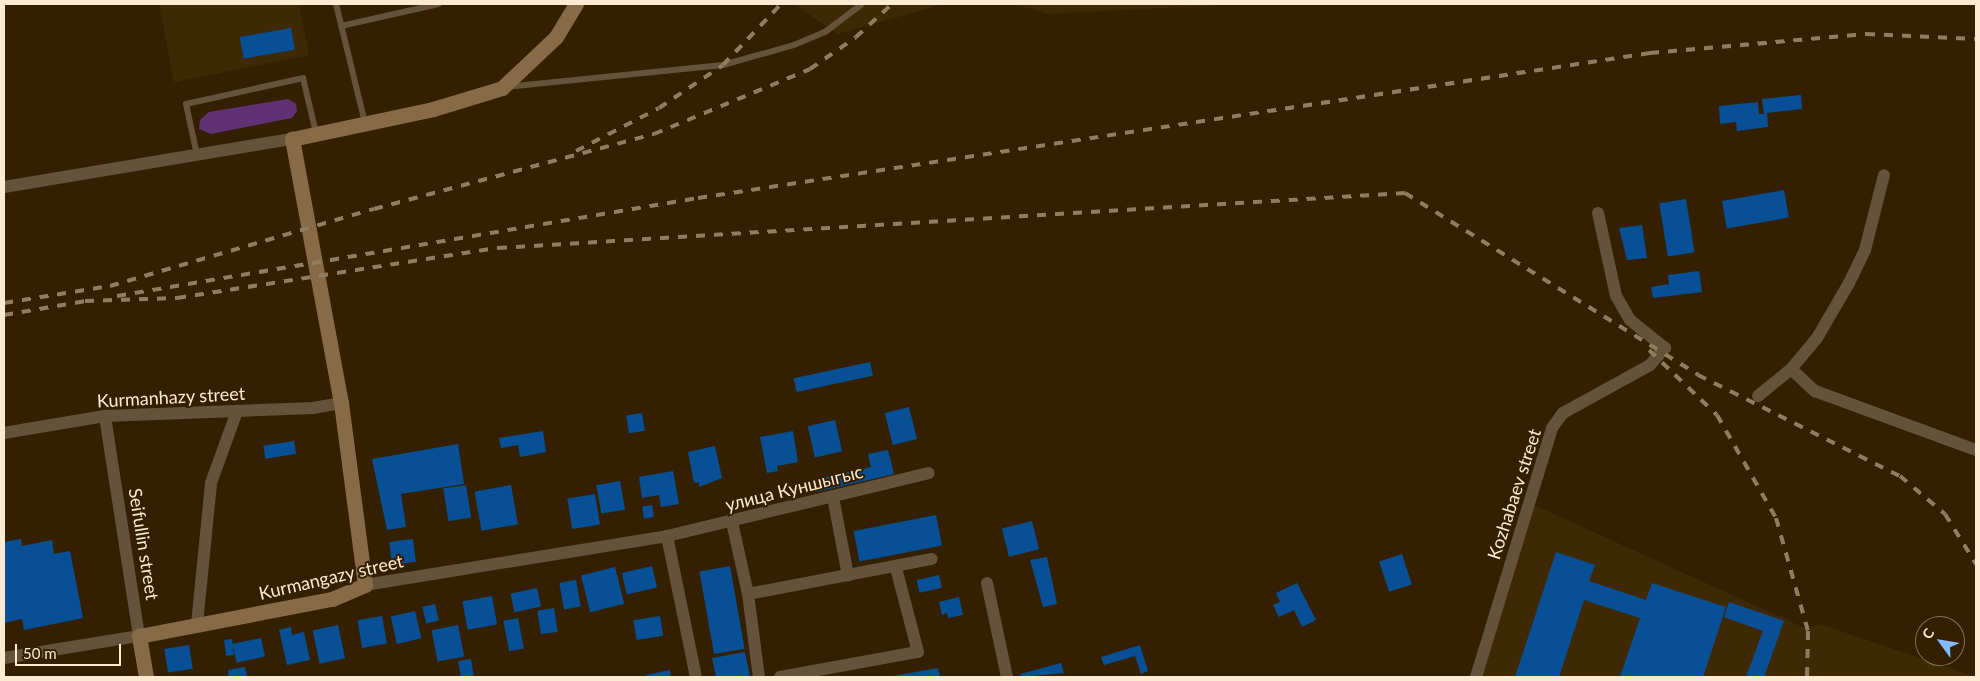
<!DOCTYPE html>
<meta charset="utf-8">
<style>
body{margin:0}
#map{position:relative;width:1980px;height:681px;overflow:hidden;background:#342000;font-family:Lato,sans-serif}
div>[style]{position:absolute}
.built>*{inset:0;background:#3f2804}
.green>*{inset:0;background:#603275}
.building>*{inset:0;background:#085096;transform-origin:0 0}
.service>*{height:6px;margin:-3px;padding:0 3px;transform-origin:3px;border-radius:3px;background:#64523b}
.minor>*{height:12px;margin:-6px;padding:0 6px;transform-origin:6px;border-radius:6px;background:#64523b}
.secondary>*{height:15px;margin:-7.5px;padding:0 7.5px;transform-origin:7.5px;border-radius:7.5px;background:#876b46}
.rail>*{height:4px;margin-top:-2px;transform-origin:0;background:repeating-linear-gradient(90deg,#907d60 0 9px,transparent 0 18px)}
span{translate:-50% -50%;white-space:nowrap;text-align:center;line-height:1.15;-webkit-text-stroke:4px #342000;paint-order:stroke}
.street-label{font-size:18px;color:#fcead2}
.frame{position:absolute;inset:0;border:5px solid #fcead2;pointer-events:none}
.north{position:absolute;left:1915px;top:616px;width:50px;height:50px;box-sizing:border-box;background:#342000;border:1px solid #847154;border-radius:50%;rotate:302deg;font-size:14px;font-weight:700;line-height:20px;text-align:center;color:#fcead2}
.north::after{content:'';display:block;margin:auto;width:18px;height:22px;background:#86bbfb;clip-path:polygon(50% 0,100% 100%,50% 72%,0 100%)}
.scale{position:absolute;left:15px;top:644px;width:106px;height:22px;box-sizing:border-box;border:2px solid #fcead2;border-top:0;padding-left:6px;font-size:15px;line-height:18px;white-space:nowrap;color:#fcead2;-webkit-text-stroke:4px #342000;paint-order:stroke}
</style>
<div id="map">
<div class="built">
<i style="clip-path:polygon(159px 4px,299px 4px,309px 55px,174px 82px)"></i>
<i style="clip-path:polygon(794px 4px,944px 4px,838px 34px)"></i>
<i style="clip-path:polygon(1015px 4px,1242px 4px,1048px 14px)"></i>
<i style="clip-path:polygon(1534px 505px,1807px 629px,1820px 624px,1976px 677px,1481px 677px)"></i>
</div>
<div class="green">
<i style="clip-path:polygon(288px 99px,296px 104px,297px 111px,292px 118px,211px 134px,199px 129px,200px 120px,209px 112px)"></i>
</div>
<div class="building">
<i style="left:291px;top:28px;width:22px;height:52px;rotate:80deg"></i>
<i style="clip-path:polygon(1801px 95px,1802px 109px,1767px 113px,1768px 127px,1737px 131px,1736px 122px,1720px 124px,1719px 106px,1758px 102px,1759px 114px,1764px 114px,1762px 99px)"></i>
<i style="left:1784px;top:190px;width:28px;height:63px;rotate:80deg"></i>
<i style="left:1686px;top:199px;width:54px;height:27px;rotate:81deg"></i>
<i style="clip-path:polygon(1642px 225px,1647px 258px,1627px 260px,1619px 228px)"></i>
<i style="clip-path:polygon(1699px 271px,1702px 292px,1653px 298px,1651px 287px,1669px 284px,1668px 275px)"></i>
<i style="left:870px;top:362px;width:14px;height:78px;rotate:78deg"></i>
<i style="left:909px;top:407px;width:33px;height:25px;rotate:76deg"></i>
<i style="left:642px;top:413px;width:18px;height:16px;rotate:81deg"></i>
<i style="left:835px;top:420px;width:32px;height:28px;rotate:77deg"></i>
<i style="clip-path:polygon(543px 431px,546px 452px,520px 457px,518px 445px,501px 448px,499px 438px)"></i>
<i style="clip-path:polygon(793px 431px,798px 462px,777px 466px,778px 471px,767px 473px,760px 437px)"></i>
<i style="left:294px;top:441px;width:13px;height:31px;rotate:81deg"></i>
<i style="clip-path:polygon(458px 444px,464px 484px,401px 494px,406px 527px,387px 530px,372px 459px)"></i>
<i style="clip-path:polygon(715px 446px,722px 478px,699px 487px,699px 482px,694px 483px,688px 452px)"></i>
<i style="clip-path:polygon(888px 450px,894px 474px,817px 492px,814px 480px,871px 467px,868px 454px)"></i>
<i style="clip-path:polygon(673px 471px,679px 504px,661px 507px,659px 495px,642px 498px,639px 477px)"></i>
<i style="left:620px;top:481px;width:29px;height:24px;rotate:80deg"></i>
<i style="left:466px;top:485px;width:33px;height:23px;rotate:81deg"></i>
<i style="left:511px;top:485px;width:40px;height:37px;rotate:80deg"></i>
<i style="left:595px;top:494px;width:31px;height:28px;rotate:81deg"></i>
<i style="left:652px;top:505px;width:12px;height:10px;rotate:81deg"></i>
<i style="left:936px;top:515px;width:31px;height:84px;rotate:79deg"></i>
<i style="left:1032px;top:521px;width:29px;height:31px;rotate:76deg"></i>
<i style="clip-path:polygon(21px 539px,22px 546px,52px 540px,54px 554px,70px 551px,83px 618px,24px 630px,22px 619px,4px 623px,4px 542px)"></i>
<i style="left:413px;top:539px;width:23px;height:24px;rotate:83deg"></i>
<i style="clip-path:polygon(1556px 552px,1595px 565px,1589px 581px,1646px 600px,1652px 583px,1726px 607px,1703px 677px,1620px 677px,1640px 618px,1584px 600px,1559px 677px,1515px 677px)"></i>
<i style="left:1402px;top:554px;width:32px;height:24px;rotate:72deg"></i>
<i style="clip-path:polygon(1047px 557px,1057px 604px,1043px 607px,1030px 560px)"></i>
<i style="left:652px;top:566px;width:22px;height:31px;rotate:77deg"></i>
<i style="left:730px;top:566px;width:84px;height:31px;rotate:80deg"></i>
<i style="left:615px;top:567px;width:38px;height:35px;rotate:76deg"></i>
<i style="left:939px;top:575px;width:13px;height:23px;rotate:77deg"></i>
<i style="left:576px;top:580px;width:27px;height:17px;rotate:80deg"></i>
<i style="clip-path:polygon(1297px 583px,1316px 620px,1302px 627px,1294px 610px,1279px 617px,1273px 605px,1280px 602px,1276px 593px)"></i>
<i style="left:537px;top:588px;width:19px;height:27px;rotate:78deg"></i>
<i style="left:492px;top:596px;width:29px;height:30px;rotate:80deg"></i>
<i style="clip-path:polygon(959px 597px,963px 615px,948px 618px,947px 613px,942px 615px,939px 602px)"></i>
<i style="clip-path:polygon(1729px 602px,1784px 621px,1764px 677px,1746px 677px,1763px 631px,1724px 617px)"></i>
<i style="left:435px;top:604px;width:17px;height:13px;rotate:77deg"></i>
<i style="left:554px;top:608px;width:24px;height:17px;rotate:81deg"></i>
<i style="left:415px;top:611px;width:28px;height:25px;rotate:77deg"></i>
<i style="left:382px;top:616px;width:28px;height:25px;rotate:80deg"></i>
<i style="left:660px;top:616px;width:20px;height:27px;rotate:81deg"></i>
<i style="left:518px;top:618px;width:31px;height:15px;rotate:79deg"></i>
<i style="left:338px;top:625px;width:34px;height:26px;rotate:78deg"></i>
<i style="left:458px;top:625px;width:32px;height:27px;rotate:79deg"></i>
<i style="clip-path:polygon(291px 627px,292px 635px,304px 632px,310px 660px,287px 665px,279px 630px)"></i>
<i style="left:261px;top:638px;width:19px;height:29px;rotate:78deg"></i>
<i style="left:232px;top:639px;width:16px;height:8px;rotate:83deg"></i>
<i style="left:189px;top:645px;width:24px;height:25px;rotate:81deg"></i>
<i style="clip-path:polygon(1140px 645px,1148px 671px,1141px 674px,1135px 656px,1104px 665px,1101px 657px)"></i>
<i style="clip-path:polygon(745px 652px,750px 677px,716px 677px,712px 658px)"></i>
<i style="clip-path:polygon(471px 659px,474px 677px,461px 677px,458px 661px)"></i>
<i style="clip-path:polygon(1061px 663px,1064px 673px,1021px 677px,1020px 674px)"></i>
<i style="clip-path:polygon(245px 667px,247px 677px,229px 677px,228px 670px)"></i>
<i style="clip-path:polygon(938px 668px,940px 677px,893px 677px,893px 676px)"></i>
<i style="clip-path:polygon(670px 670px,671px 677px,646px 677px,646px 675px)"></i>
</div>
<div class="service">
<i style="left:336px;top:4px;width:122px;rotate:76.3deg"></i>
<i style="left:341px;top:26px;width:100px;rotate:-12.7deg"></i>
<i style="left:506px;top:87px;width:218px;rotate:-5.8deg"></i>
<i style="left:723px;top:65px;width:74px;rotate:-15.7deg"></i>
<i style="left:794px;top:45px;width:34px;rotate:-23deg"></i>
<i style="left:825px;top:32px;width:46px;rotate:-37.1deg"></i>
<i style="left:197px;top:155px;width:52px;rotate:-102.2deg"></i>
<i style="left:186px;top:104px;width:120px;rotate:-12.5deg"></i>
<i style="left:303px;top:78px;width:57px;rotate:76.7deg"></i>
</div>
<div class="minor">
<i style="left:4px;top:187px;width:292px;rotate:-9.5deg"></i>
<i style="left:1791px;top:369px;width:33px;rotate:43deg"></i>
<i style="left:1815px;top:391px;width:171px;rotate:20.1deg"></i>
<i style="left:1758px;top:396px;width:43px;rotate:-39.3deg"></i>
<i style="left:1791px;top:369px;width:40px;rotate:-50deg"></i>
<i style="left:1817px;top:338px;width:64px;rotate:-59.8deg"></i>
<i style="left:1849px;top:283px;width:37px;rotate:-64deg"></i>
<i style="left:1865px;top:250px;width:77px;rotate:-75.8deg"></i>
<i style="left:4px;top:433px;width:102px;rotate:-9.6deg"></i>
<i style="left:105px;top:416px;width:208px;rotate:-2.2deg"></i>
<i style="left:313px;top:408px;width:28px;rotate:-10deg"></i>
<i style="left:833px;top:497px;width:80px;rotate:79.2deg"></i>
<i style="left:732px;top:522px;width:74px;rotate:77.5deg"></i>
<i style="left:748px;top:594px;width:84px;rotate:82.5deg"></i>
<i style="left:667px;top:536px;width:144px;rotate:78.4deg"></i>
<i style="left:987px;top:583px;width:96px;rotate:78deg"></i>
<i style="left:365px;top:585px;width:306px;rotate:-9.2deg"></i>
<i style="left:667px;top:536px;width:269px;rotate:-13.5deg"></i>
<i style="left:748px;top:594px;width:187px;rotate:-10.8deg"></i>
<i style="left:197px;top:624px;width:142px;rotate:-84.3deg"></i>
<i style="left:211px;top:483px;width:77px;rotate:-70.1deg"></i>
<i style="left:4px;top:658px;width:137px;rotate:-9.3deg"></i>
<i style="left:139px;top:636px;width:223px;rotate:-98.8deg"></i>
<i style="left:780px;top:677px;width:140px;rotate:-10.3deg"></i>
<i style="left:918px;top:652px;width:87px;rotate:-104.7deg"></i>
<i style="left:1476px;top:677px;width:260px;rotate:-73deg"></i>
<i style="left:1552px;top:428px;width:19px;rotate:-54deg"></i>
<i style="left:1563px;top:413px;width:99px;rotate:-28.9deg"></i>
<i style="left:1650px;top:365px;width:23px;rotate:-49deg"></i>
<i style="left:1665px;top:348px;width:45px;rotate:-141.3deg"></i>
<i style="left:1630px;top:320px;width:28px;rotate:-120deg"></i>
<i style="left:1616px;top:296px;width:85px;rotate:-102.2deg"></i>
</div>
<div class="secondary">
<i style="left:146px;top:677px;width:42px;rotate:-99.7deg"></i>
<i style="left:139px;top:636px;width:197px;rotate:-10.9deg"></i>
<i style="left:332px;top:599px;width:36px;rotate:-23deg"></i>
<i style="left:365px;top:585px;width:184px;rotate:-97.5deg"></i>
<i style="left:341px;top:403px;width:269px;rotate:-100.5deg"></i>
<i style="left:292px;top:139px;width:144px;rotate:-12deg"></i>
<i style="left:433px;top:109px;width:72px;rotate:-16.9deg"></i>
<i style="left:502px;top:88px;width:74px;rotate:-43.4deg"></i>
<i style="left:556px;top:37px;width:39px;rotate:-59deg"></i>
</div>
<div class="rail">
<i style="left:576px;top:151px;width:93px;rotate:-27.4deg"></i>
<i style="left:659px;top:108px;width:77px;rotate:-33.9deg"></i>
<i style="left:723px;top:65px;width:84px;rotate:-46.4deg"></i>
<i style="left:117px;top:296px;width:589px;rotate:-9.57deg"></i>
<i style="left:698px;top:198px;width:963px;rotate:-8.66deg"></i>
<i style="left:1650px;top:53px;width:217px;rotate:-5deg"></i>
<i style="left:1866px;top:34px;width:110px;rotate:2.6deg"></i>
<i style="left:85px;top:301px;width:92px;rotate:-1.9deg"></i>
<i style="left:177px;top:298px;width:325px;rotate:-8.9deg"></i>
<i style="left:498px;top:248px;width:909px;rotate:-3.47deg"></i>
<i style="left:1405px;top:193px;width:345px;rotate:31.8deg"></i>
<i style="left:1698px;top:375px;width:226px;rotate:26.6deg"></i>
<i style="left:1900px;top:476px;width:59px;rotate:40.2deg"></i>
<i style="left:1945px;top:514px;width:59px;rotate:58.2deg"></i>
<i style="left:4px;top:303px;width:107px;rotate:-9.1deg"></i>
<i style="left:110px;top:286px;width:275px;rotate:-16.3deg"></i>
<i style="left:374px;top:209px;width:290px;rotate:-15deg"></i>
<i style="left:654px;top:134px;width:169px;rotate:-22.6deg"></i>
<i style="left:810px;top:69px;width:56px;rotate:-34.8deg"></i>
<i style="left:856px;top:37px;width:49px;rotate:-42.5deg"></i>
<i style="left:4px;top:315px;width:89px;rotate:-9.7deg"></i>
<i style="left:1649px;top:350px;width:94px;rotate:43.7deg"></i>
<i style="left:1717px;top:415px;width:119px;rotate:60.2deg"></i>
<i style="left:1776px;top:518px;width:117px;rotate:74.2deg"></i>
<i style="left:1808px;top:631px;width:46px;rotate:91.2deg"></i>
</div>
<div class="street-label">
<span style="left:171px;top:397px;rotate:-3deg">Kurmanhazy street</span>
<span style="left:794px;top:488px;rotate:-14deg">улица Куншыгыс</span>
<span style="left:1514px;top:494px;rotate:-72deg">Kozhabaev street</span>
<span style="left:144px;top:544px;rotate:81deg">Seifullin street</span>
<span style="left:331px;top:577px;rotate:-13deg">Kurmangazy street</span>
</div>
<div class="frame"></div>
<div class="north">С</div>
<div class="scale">50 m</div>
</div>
